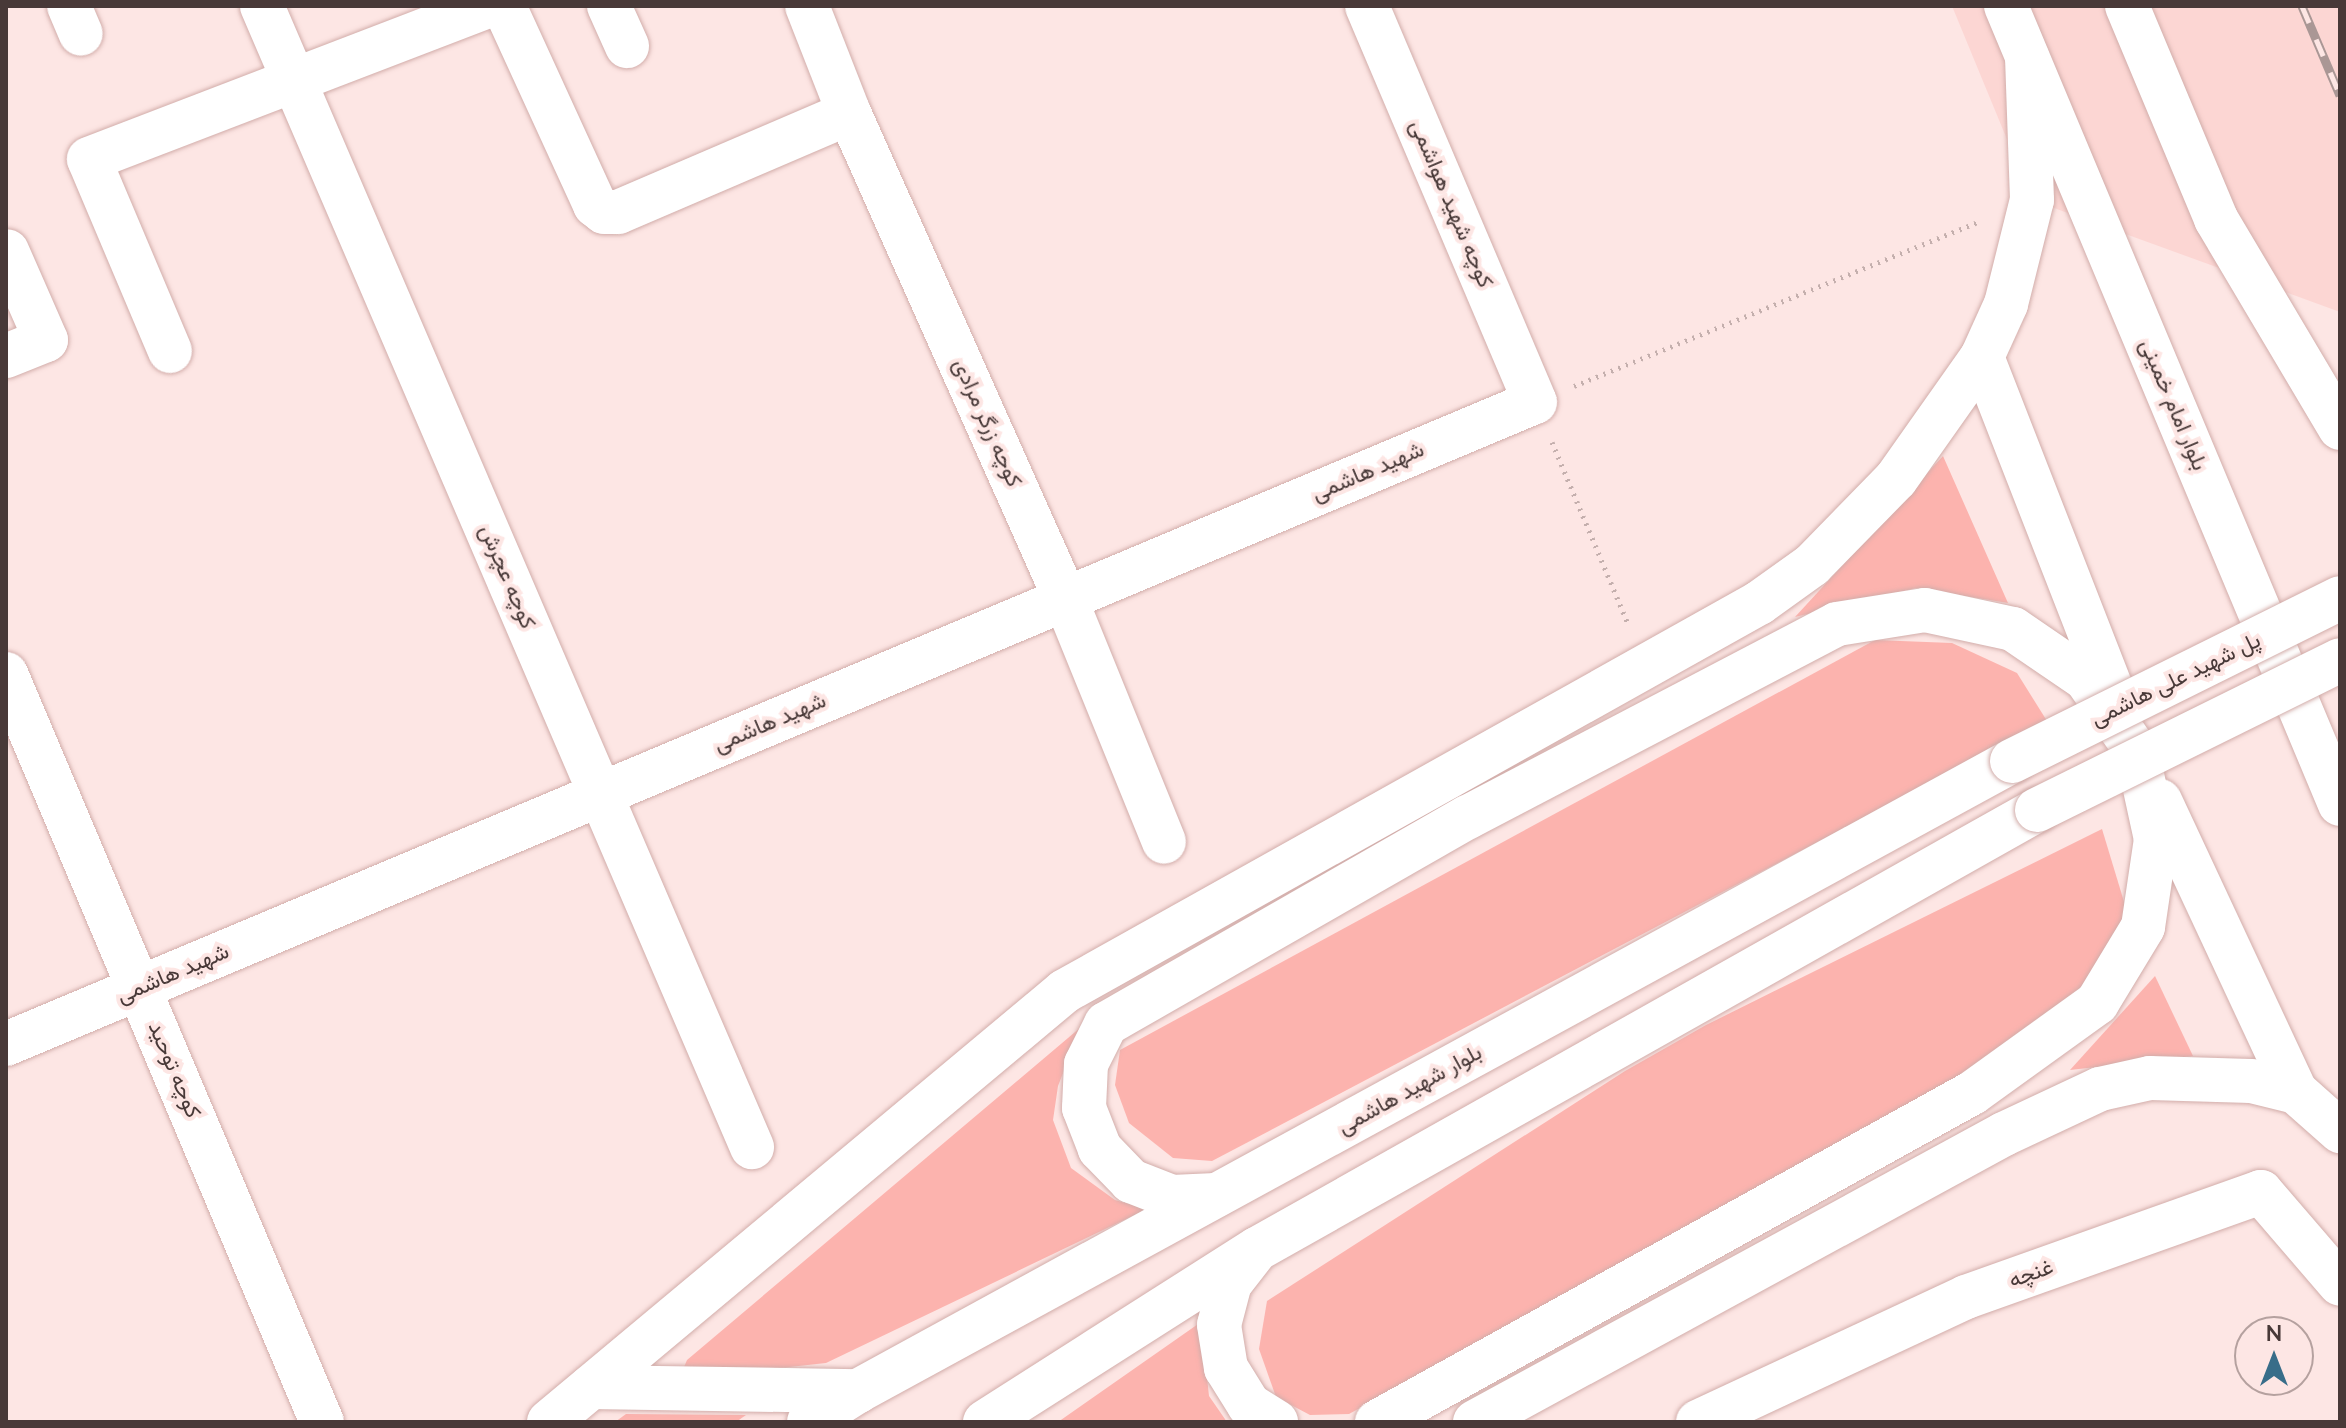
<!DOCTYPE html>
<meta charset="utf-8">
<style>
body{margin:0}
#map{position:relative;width:2346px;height:1428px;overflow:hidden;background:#fde6e4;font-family:"Nunito Sans",Vazirmatn,sans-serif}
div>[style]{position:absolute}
.built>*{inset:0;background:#fcd6d3}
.green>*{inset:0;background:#fcb3ae}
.path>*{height:5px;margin-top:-2.5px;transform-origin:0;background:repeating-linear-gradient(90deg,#c4afad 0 2px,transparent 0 8px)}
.roads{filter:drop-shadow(0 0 2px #d2adaa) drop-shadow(0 0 2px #d2adaa)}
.minor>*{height:44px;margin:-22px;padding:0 22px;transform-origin:22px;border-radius:22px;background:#fff}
.major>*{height:44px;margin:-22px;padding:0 22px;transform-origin:22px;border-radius:22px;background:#fff}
.rail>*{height:9px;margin-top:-4.5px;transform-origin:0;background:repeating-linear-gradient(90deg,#fde6e4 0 18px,#aa9795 0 36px);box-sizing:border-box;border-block:2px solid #aa9795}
.bridges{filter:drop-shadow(0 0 2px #d2adaa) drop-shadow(0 0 2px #d2adaa)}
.major-bridge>*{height:44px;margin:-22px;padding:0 22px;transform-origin:22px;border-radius:22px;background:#fff}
span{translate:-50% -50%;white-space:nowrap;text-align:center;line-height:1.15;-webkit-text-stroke:8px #fde6e4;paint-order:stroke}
.street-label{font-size:22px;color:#483938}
.frame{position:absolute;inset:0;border:8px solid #483938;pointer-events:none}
.north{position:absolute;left:2234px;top:1316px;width:80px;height:80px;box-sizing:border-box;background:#fde6e4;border:2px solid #b5a19f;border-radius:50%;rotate:0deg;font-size:22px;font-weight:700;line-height:32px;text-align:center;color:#483938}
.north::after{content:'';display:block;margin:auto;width:28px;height:36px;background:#386d89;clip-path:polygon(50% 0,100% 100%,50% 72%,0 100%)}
</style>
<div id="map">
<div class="built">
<i style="clip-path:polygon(1952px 6px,2340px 6px,2340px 312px,2032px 200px)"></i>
</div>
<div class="green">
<i style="clip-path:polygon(1943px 456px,2008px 603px,1916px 588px,1795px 617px)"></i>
<i style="clip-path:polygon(1875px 640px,1952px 643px,2017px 673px,2047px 721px,1212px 1161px,1173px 1158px,1129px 1123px,1115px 1085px,1120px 1050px)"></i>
<i style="clip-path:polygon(2102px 829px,2128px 915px,2084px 991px,1977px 1072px,1349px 1414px,1310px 1415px,1276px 1397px,1259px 1349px,1267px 1301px,1625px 1071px,1706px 1025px)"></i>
<i style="clip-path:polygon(2155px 976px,2193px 1056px,2070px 1070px)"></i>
<i style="clip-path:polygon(1081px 1027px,1058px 1086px,1053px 1120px,1071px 1168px,1115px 1200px,1147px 1209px,826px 1363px,679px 1379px,687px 1360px)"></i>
<i style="clip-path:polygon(1201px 1322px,1209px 1396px,1227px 1422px,1058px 1422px)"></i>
<i style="clip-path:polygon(626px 1414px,746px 1415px,736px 1422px,615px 1422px)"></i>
</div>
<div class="path">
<i style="left:1574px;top:386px;width:438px;rotate:-22.1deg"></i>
<i style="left:1552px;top:442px;width:197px;rotate:67.3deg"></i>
</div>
<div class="roads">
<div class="minor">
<i style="left:69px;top:6px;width:30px;rotate:67deg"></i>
<i style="left:262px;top:6px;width:1242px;rotate:66.76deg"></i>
<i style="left:504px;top:6px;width:219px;rotate:65.4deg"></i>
<i style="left:595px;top:205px;width:11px;rotate:38deg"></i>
<i style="left:604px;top:212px;width:14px"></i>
<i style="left:618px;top:212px;width:251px;rotate:-23.2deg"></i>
<i style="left:609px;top:6px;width:44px;rotate:65.8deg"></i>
<i style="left:807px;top:6px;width:115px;rotate:68.6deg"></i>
<i style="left:849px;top:113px;width:531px;rotate:65.99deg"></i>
<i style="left:1065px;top:598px;width:263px;rotate:67.9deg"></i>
<i style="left:170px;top:351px;width:208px;rotate:-112.9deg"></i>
<i style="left:89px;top:159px;width:427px;rotate:-21deg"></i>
<i style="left:6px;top:356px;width:43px;rotate:-21.8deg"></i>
<i style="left:46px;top:340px;width:97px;rotate:-113.7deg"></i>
<i style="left:6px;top:674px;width:812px;rotate:67.1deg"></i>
<i style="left:6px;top:1044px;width:1658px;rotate:-22.78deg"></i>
<i style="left:1535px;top:402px;width:430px;rotate:-113deg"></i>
<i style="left:1698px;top:1422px;width:296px;rotate:-25deg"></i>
<i style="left:1966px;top:1297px;width:313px;rotate:-19.6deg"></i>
<i style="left:2261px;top:1192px;width:121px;rotate:49.3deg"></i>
</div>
<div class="major">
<i style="left:2006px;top:6px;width:865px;rotate:67.29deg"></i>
<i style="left:2127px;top:6px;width:231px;rotate:67.3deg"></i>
<i style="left:2216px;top:219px;width:243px;rotate:59.3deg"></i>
<i style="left:1982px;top:357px;width:374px;rotate:68.7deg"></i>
<i style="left:2160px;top:801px;width:321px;rotate:65deg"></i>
<i style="left:1216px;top:1195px;width:44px;rotate:177.4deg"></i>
<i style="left:1172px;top:1197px;width:44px;rotate:-158.7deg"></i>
<i style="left:1131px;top:1181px;width:45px;rotate:-134.1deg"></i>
<i style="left:1100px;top:1149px;width:44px;rotate:-111.3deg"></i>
<i style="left:1084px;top:1108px;width:44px;rotate:-87.4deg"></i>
<i style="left:1086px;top:1064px;width:45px;rotate:-63.4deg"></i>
<i style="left:1106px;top:1024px;width:417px;rotate:-29.8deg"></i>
<i style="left:1468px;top:817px;width:416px;rotate:-27.6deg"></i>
<i style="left:1837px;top:624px;width:89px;rotate:-9deg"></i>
<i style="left:1925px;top:610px;width:90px;rotate:12.2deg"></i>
<i style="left:2013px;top:629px;width:88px;rotate:34.4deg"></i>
<i style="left:2086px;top:679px;width:89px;rotate:55.1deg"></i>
<i style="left:2137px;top:752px;width:89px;rotate:77.7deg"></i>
<i style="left:2156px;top:839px;width:89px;rotate:98.4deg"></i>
<i style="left:2143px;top:927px;width:89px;rotate:121.2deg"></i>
<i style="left:2097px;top:1003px;width:154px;rotate:144.2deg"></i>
<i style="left:1972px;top:1093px;width:680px;rotate:151.06deg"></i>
<i style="left:1253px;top:1254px;width:37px;rotate:128deg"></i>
<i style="left:1230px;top:1283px;width:43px;rotate:104.7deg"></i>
<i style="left:1219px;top:1325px;width:44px;rotate:80.8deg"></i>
<i style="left:1226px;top:1368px;width:44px;rotate:58.1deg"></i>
<i style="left:1249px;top:1405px;width:32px;rotate:32deg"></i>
<i style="left:591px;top:1387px;width:267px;rotate:0.9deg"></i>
<i style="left:549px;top:1422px;width:672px;rotate:-39.87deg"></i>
<i style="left:1065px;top:991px;width:795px;rotate:-29.21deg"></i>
<i style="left:1759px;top:603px;width:65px;rotate:-35.6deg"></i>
<i style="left:1812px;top:565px;width:120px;rotate:-45.7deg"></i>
<i style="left:1896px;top:479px;width:149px;rotate:-54.8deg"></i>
<i style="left:1982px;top:357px;width:58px;rotate:-65.6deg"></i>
<i style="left:2006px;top:304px;width:107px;rotate:-76deg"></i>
<i style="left:2032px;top:200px;width:143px;rotate:-92deg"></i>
<i style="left:809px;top:1422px;width:58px;rotate:-32.3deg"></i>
<i style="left:858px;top:1391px;width:1315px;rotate:-28.63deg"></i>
<i style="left:985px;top:1422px;width:322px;rotate:-32.5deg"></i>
<i style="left:1257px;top:1249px;width:895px;rotate:-29.37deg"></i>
<i style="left:1475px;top:1422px;width:602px;rotate:-28.56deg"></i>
<i style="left:2004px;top:1134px;width:106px;rotate:-25.1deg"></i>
<i style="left:2100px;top:1089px;width:51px;rotate:-12.4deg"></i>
<i style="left:2150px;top:1078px;width:101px;rotate:1.7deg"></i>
<i style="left:2251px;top:1081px;width:46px;rotate:13.7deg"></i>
<i style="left:2296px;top:1092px;width:59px;rotate:41.6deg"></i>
</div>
</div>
<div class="rail">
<i style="left:2302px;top:6px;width:97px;rotate:66.9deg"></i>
</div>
<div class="bridges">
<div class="major-bridge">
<i style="left:2012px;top:761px;width:366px;rotate:-26.4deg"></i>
<i style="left:2037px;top:810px;width:338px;rotate:-26.3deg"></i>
</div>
</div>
<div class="street-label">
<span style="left:1451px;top:204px;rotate:67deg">کوچه شهید هواشمی</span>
<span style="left:2173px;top:405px;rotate:67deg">بلوار امام خمینی</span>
<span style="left:987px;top:423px;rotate:66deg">کوچه زرگر مرادی</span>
<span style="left:1368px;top:472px;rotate:-23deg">شهید هاشمی</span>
<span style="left:507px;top:577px;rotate:67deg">کوچه عچرش</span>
<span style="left:2176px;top:680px;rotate:-26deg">پل شهید علی هاشمی</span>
<span style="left:770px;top:723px;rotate:-23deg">شهید هاشمی</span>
<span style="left:173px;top:974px;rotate:-23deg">شهید هاشمی</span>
<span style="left:174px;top:1070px;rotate:67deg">کوچه توحید</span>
<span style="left:1410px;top:1090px;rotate:-29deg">بلوار شهید هاشمی</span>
<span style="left:2031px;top:1274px;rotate:-20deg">غنچه</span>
</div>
<div class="frame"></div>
<div class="north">N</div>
</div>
